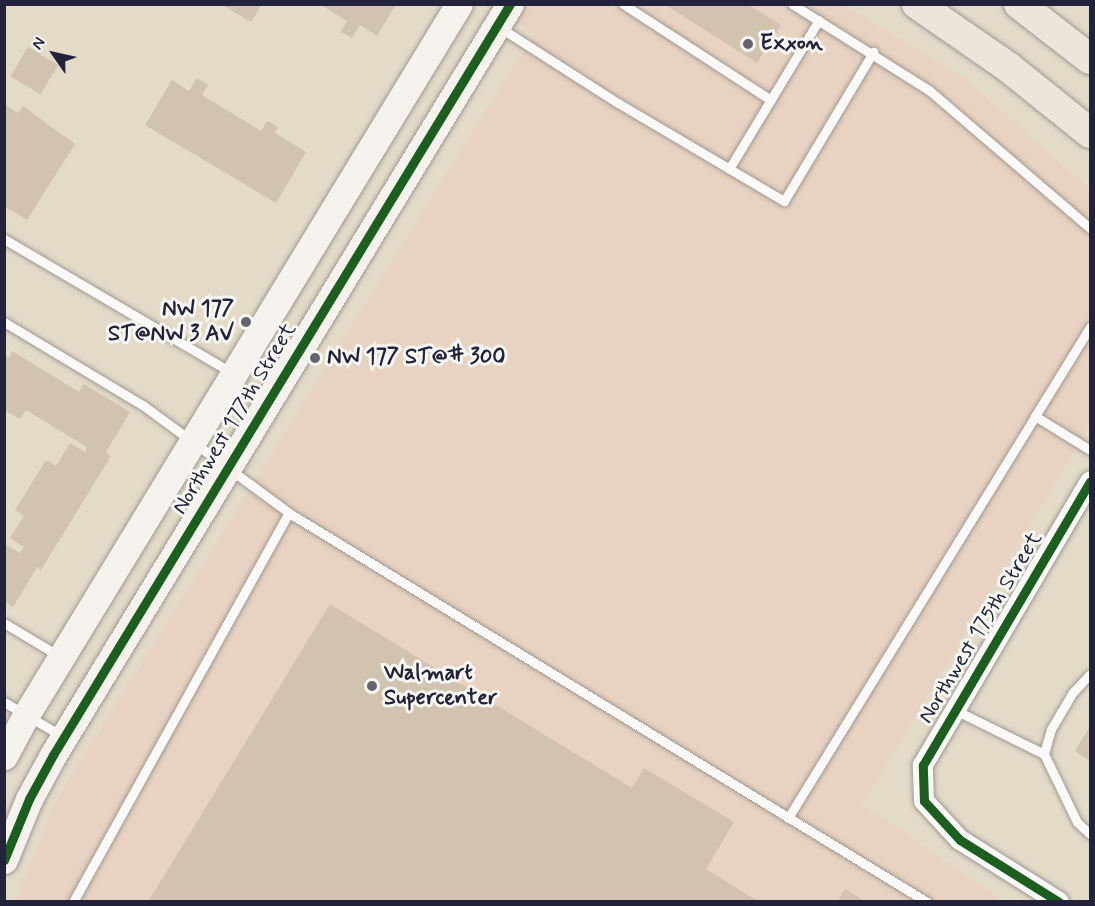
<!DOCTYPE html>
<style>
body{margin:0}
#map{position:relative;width:1095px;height:906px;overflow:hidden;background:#e3dac8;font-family:Mynerve,sans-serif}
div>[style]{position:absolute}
.built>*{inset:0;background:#e8d2c1}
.building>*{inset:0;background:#d2c3b0;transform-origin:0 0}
.roads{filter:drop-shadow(0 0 2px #9f9a93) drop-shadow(0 0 2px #9f9a93)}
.lane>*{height:9px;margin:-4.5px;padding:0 4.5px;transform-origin:4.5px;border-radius:4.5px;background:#fbf9f7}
.street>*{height:20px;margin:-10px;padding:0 10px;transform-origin:10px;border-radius:10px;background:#fbf9f7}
.secondary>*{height:27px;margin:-13.5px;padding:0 13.5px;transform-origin:13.5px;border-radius:13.5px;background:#f5f1ed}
.primary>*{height:30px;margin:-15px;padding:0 15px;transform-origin:15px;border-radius:15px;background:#ede4dc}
.cycleway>*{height:9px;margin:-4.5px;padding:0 4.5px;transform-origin:4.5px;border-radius:4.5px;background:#1b5e20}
.dots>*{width:16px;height:16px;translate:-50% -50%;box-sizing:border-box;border:3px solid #f6f6f2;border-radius:50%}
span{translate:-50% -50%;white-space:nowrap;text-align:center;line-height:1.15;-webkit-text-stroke:6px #f6f6f2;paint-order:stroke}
.poi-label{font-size:22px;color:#22223b;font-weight:700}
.left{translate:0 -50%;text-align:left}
.right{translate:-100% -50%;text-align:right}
.street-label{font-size:22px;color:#22223b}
.frame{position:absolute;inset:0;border:6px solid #22223b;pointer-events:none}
.north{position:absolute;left:24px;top:24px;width:60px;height:60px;-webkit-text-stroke:4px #f6f6f2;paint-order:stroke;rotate:304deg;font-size:16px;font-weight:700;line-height:24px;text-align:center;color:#22223b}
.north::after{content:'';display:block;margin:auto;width:21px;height:27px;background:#22223b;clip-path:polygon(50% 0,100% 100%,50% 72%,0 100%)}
</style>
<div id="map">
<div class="built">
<i style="clip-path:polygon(483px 5px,844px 5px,964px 78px,1090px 190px,1090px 424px,862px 804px,1003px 901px,16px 902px,56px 801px,535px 33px)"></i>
</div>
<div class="building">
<i style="clip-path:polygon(221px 4px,262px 4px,251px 22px)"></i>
<i style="clip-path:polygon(320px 4px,396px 4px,377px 36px,360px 25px,352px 38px,341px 32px,347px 21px)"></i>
<i style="clip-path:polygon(664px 4px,747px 4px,781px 25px,757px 63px)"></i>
<i style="left:28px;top:47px;width:35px;height:34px;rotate:31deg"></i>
<i style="clip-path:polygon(197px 78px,208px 85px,202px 95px,261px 131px,267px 121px,278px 127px,275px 133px,306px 152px,276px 203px,145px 125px,172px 80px,189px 91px)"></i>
<i style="clip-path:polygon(4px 104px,18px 113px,23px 106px,75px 144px,27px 220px,4px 206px)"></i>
<i style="clip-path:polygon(12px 351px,79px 392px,84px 384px,130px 412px,106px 452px,111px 456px,41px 570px,37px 567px,13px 607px,4px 601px,4px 544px,20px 553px,24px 547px,10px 538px,24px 516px,15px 510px,46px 460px,56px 466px,70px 443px,85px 452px,87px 447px,26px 410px,20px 419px,4px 410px,4px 355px,9px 357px)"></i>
<i style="clip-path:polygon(330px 604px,632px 788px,644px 768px,734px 822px,706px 869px,759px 902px,148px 902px)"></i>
<i style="clip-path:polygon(1090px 726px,1090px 761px,1075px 751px)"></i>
<i style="clip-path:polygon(845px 889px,866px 902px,837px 902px)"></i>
</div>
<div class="roads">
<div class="lane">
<i style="left:623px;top:4px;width:176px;rotate:33deg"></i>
<i style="left:792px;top:4px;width:163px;rotate:32.2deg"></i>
<i style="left:930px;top:91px;width:211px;rotate:40.6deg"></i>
<i style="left:499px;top:27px;width:141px;rotate:32.6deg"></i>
<i style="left:618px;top:103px;width:193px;rotate:30.6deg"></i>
<i style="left:784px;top:201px;width:174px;rotate:-59.1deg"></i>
<i style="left:729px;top:169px;width:174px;rotate:-58.9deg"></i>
<i style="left:4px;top:239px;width:264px;rotate:30.4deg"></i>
<i style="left:4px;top:322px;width:163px;rotate:31deg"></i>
<i style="left:144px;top:406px;width:180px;rotate:36.4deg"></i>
<i style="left:289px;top:513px;width:747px;rotate:31.37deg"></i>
<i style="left:1035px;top:416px;width:105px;rotate:-58.3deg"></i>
<i style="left:4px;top:623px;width:64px;rotate:31deg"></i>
<i style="left:1090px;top:674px;width:25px;rotate:133deg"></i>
<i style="left:1073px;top:692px;width:43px;rotate:120.7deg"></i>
<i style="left:1051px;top:729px;width:26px;rotate:106deg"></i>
<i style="left:1044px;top:754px;width:76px;rotate:64.1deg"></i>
<i style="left:1077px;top:822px;width:18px;rotate:43deg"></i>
<i style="left:4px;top:702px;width:67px;rotate:30.4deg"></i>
<i style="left:955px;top:710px;width:99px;rotate:26.3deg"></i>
<i style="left:788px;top:818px;width:472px;rotate:-58.4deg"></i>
<i style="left:1035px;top:416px;width:65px;rotate:31.7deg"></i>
<i style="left:73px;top:902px;width:445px;rotate:-61deg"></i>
</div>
<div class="street">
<i style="left:1059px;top:902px;width:117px;rotate:-147.9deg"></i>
<i style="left:960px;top:840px;width:53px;rotate:-132.7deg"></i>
<i style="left:924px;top:801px;width:36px;rotate:-92deg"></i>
<i style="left:923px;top:765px;width:329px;rotate:-59.5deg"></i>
</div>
<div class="secondary">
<i style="left:4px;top:756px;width:47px;rotate:-61.8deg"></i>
<i style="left:26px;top:715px;width:832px;rotate:-58.66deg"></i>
<i style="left:4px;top:860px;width:66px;rotate:-67.7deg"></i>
<i style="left:29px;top:799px;width:50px;rotate:-61.4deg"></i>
<i style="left:53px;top:755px;width:879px;rotate:-58.68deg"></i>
</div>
<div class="primary">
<i style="left:917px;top:4px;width:111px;rotate:34.7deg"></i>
<i style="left:1008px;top:67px;width:105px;rotate:38.8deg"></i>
<i style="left:1019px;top:4px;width:90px;rotate:37.8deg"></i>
</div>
</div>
<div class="cycleway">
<i style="left:4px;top:860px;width:66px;rotate:-67.7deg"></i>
<i style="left:29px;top:799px;width:50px;rotate:-61.4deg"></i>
<i style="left:53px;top:755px;width:879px;rotate:-58.68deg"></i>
<i style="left:1059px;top:902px;width:117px;rotate:-147.9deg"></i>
<i style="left:960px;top:840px;width:53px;rotate:-132.7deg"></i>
<i style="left:924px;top:801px;width:36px;rotate:-92deg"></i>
<i style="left:923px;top:765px;width:329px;rotate:-59.5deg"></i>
</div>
<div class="dots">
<i style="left:748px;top:44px;background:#66626c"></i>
<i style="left:246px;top:322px;background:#66626c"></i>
<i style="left:315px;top:358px;background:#66626c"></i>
<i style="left:372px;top:686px;background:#66626c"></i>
</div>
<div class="poi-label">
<span class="left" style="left:760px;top:44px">Exxon</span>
<span class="right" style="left:234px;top:322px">NW 177<br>ST@NW 3 AV</span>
<span class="left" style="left:327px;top:358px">NW 177 ST@# 300</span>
<span class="left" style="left:384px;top:686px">Walmart<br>Supercenter</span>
</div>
<div class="street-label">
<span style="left:235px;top:419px;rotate:-59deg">Northwest 177th Street</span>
<span style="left:981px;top:628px;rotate:-59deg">Northwest 175th Street</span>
</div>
<div class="frame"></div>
<div class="north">N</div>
</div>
